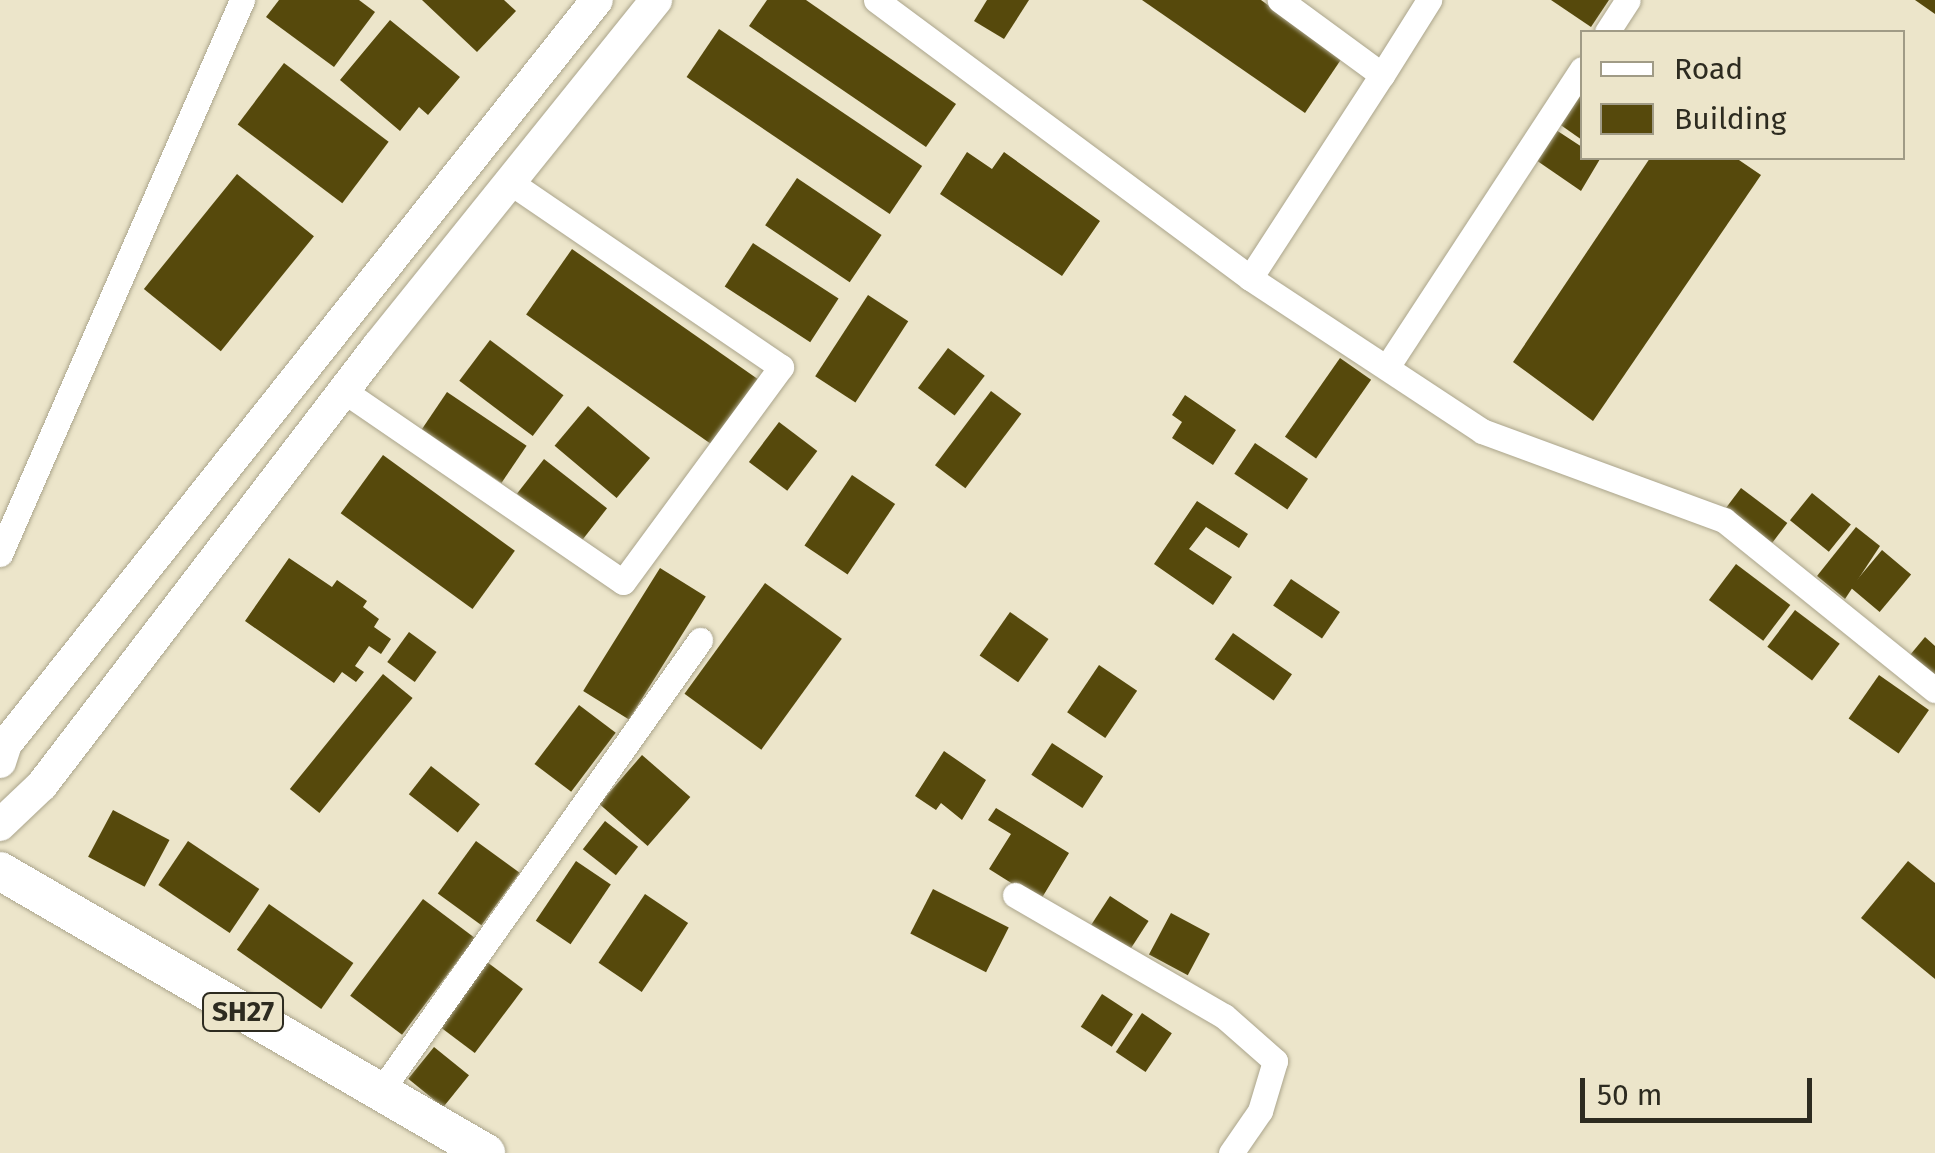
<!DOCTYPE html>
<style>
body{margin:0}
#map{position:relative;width:1935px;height:1153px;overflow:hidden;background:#ece5ca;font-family:"Fira Sans",sans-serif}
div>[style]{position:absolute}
.building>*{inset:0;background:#56490c;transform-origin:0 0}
.roads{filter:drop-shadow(0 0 2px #aba58c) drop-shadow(0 0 2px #aba58c)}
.street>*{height:25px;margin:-12.5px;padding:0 12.5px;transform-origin:12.5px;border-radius:12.5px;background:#fff}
.secondary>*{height:32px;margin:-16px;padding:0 16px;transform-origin:16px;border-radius:16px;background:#fff}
.primary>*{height:38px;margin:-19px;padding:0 19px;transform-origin:19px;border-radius:19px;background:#fff}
span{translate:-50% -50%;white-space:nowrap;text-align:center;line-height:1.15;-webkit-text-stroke:10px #ece5ca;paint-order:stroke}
.shield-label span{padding:2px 8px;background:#ece5ca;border:2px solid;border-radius:8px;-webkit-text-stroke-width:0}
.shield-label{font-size:28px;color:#2d2b20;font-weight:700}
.legend{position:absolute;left:1580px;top:30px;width:325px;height:130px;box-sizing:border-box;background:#ece5ca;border:2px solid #a09b86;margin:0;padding:12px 18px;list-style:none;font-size:30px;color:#2d2b20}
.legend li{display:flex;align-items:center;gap:20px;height:50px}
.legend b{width:50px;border:2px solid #a09b86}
.scale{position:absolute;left:1580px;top:1078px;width:232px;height:45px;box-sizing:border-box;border:5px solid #2d2b20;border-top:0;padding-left:12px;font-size:30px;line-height:35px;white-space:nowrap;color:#2d2b20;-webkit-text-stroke:8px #ece5ca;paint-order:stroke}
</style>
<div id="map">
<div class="building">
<i style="clip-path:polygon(279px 0,359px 0,375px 12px,334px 67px,266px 17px)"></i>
<i style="clip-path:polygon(422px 0,504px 0,516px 11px,477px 52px)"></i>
<i style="clip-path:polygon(767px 0,806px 0,956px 104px,926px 147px,749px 26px)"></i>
<i style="clip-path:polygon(987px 0,1029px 0,1004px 39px,974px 21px)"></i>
<i style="clip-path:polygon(1142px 0,1261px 0,1342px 58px,1305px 113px)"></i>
<i style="clip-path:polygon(1551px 0,1609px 0,1591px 27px)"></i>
<i style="clip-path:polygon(1915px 0,1935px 0,1935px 14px)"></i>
<i style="clip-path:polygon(390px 20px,460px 77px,428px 115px,419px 107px,400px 131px,340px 80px)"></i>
<i style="left:719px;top:29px;width:245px;height:58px;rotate:34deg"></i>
<i style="left:284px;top:63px;width:131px;height:77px;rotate:37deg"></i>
<i style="clip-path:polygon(1578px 90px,1582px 93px,1582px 140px,1555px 121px)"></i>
<i style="clip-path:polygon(1553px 128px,1582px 147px,1582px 158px,1600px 159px,1581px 191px,1533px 158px)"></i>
<i style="clip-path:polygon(967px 152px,992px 169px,1004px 152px,1100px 221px,1062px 276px,940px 194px)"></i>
<i style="clip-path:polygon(1650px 158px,1736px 158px,1761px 175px,1593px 421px,1513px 362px)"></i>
<i style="left:237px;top:174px;width:99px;height:148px;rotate:39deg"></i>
<i style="left:797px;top:178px;width:102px;height:57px;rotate:34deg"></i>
<i style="left:753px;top:243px;width:102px;height:52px;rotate:33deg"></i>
<i style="left:572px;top:249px;width:231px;height:80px;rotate:35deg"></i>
<i style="left:868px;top:295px;width:48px;height:97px;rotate:33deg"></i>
<i style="left:490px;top:340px;width:92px;height:51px;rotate:37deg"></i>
<i style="left:948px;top:348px;width:46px;height:50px;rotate:37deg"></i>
<i style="left:1340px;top:358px;width:38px;height:96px;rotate:35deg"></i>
<i style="left:991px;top:391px;width:38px;height:93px;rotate:37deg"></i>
<i style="left:447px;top:392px;width:96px;height:45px;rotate:34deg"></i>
<i style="clip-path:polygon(1185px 395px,1236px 430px,1213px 465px,1172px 438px,1182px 422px,1172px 415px)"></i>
<i style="left:588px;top:406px;width:81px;height:52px;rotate:40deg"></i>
<i style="left:779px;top:422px;width:48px;height:50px;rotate:37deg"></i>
<i style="left:1255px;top:443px;width:64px;height:37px;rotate:34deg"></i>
<i style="left:383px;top:455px;width:163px;height:72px;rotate:36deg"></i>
<i style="left:544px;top:459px;width:80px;height:44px;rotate:38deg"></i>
<i style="left:852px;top:475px;width:52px;height:85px;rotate:34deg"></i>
<i style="left:1741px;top:488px;width:58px;height:33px;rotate:37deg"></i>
<i style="left:1812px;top:493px;width:50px;height:35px;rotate:39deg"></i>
<i style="clip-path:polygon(1197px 501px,1248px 534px,1239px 548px,1206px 527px,1189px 549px,1232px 577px,1213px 605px,1154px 564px)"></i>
<i style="clip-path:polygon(1856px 527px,1880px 546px,1845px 599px,1817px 576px)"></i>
<i style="left:1882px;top:550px;width:38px;height:49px;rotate:40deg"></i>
<i style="clip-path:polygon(289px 558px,332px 587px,337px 580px,367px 601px,363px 607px,379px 619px,374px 627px,391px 639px,381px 654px,369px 646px,355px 666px,364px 672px,356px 682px,342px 672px,334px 683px,245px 621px)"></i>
<i style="left:1736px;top:564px;width:68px;height:45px;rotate:37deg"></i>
<i style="left:660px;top:568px;width:54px;height:145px;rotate:32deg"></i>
<i style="left:1291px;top:579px;width:59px;height:32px;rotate:34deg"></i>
<i style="left:765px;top:583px;width:95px;height:137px;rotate:36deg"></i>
<i style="left:1795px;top:610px;width:56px;height:46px;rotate:37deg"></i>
<i style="left:1010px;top:612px;width:47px;height:53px;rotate:35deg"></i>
<i style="left:409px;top:632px;width:34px;height:37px;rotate:36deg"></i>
<i style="left:1233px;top:633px;width:72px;height:32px;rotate:35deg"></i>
<i style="clip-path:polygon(1925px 637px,1935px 646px,1935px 682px,1905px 661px)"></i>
<i style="left:1099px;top:665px;width:46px;height:57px;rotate:34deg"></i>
<i style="left:383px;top:674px;width:38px;height:148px;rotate:39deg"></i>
<i style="left:1879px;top:675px;width:61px;height:53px;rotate:35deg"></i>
<i style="left:579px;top:705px;width:46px;height:74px;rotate:37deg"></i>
<i style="left:1052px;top:743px;width:61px;height:38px;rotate:33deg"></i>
<i style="clip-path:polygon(944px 751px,986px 780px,962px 820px,941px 803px,936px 810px,915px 796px)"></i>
<i style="left:642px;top:755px;width:64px;height:65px;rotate:41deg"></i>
<i style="left:431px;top:766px;width:62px;height:36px;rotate:38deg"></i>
<i style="clip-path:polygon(996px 808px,1069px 853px,1040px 901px,989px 869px,1011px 834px,988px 820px)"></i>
<i style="left:113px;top:810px;width:64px;height:53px;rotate:28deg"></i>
<i style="left:605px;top:821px;width:42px;height:36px;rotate:38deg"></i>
<i style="left:188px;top:841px;width:86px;height:53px;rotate:34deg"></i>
<i style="left:476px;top:841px;width:54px;height:65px;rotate:36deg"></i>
<i style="left:576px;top:861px;width:42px;height:72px;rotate:34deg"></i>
<i style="clip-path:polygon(1908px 861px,1935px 883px,1935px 979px,1861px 918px)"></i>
<i style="left:933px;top:889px;width:85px;height:50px;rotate:27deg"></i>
<i style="left:645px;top:894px;width:52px;height:83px;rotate:34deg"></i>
<i style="left:1110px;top:896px;width:46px;height:38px;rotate:33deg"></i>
<i style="left:423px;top:899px;width:65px;height:121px;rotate:37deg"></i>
<i style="left:269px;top:904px;width:103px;height:56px;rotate:35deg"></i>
<i style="left:1171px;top:913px;width:44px;height:47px;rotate:28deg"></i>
<i style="left:487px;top:962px;width:45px;height:80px;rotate:37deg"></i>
<i style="left:1102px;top:994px;width:37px;height:39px;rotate:33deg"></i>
<i style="left:1142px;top:1013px;width:36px;height:47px;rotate:34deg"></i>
<i style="left:434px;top:1047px;width:45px;height:41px;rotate:39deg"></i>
</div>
<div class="roads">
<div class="street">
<i style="left:876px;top:0;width:466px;rotate:36.6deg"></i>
<i style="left:1250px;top:278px;width:242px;rotate:-57deg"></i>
<i style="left:1382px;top:75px;width:127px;rotate:-143.7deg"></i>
<i style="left:1607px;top:32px;width:38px;rotate:-57deg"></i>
<i style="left:1382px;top:75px;width:89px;rotate:-57.9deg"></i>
<i style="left:1250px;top:278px;width:278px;rotate:33.4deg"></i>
<i style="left:1482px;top:431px;width:258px;rotate:20.2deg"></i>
<i style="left:1724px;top:520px;width:271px;rotate:38.9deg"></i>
<i style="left:1387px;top:367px;width:356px;rotate:-56.8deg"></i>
<i style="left:344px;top:391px;width:338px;rotate:34.4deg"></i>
<i style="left:623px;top:582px;width:267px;rotate:-53.7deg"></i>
<i style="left:781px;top:367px;width:328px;rotate:-145.7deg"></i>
<i style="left:0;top:554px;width:605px;rotate:-66.4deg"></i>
<i style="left:1015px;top:895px;width:241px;rotate:30.1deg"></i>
<i style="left:1224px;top:1016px;width:68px;rotate:41.4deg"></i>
<i style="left:1275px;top:1061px;width:52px;rotate:106.7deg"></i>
<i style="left:1260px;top:1111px;width:51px;rotate:124.6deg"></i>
<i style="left:380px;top:1092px;width:554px;rotate:-54.7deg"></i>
</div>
<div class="secondary">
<i style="left:0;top:762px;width:19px;rotate:-72deg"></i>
<i style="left:6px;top:744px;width:950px;rotate:-51.54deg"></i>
<i style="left:0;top:825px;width:58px;rotate:-43.6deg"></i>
<i style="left:42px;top:785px;width:553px;rotate:-52.57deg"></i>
<i style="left:378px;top:346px;width:444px;rotate:-51.2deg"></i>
</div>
<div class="primary">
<i style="left:0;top:871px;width:562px;rotate:30.12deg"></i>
</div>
</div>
<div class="shield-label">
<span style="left:243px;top:1012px">SH27</span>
</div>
<ul class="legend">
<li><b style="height:12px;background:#fff"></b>Road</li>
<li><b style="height:28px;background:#56490c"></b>Building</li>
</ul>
<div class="scale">50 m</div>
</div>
